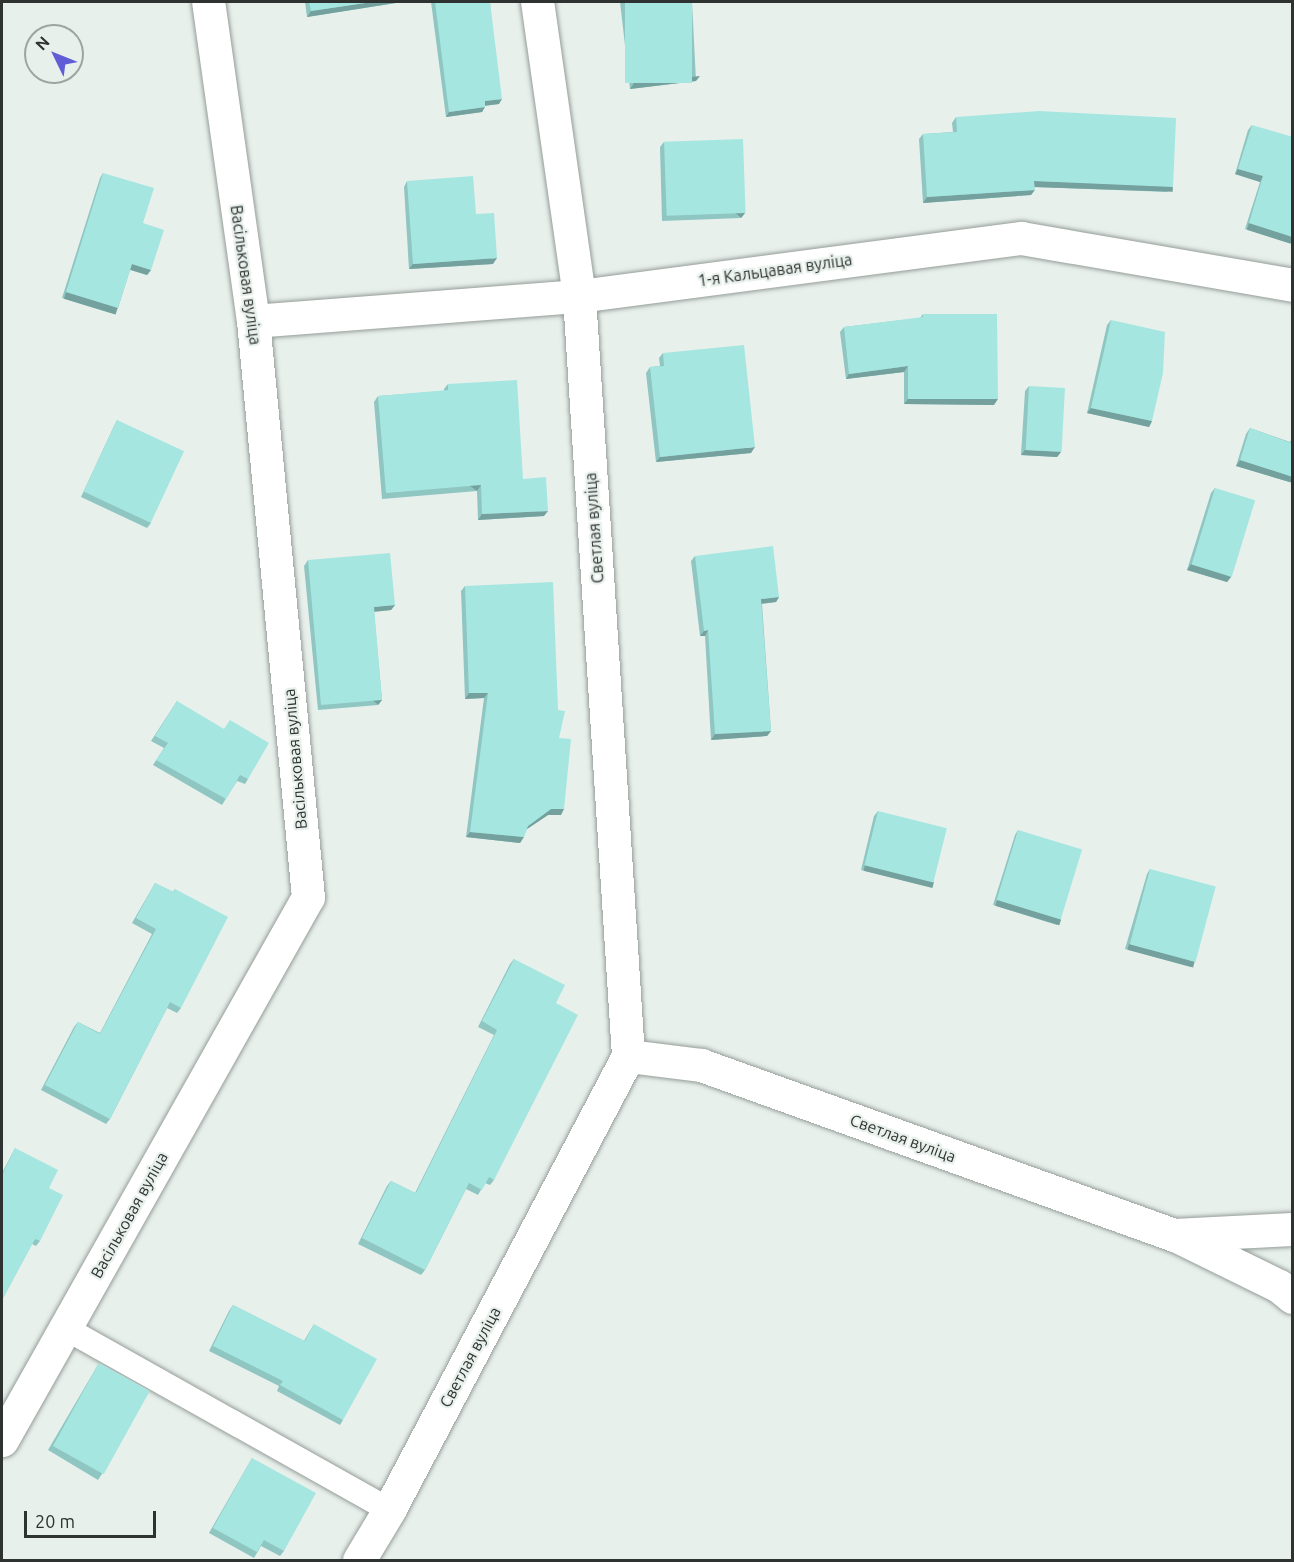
<!DOCTYPE html>
<meta charset="utf-8">
<style>
body{margin:0}
#map{position:relative;width:1294px;height:1562px;overflow:hidden;background:#e8f0ec;font-family:Ubuntu,sans-serif}
div>[style]{position:absolute}
.roads{filter:drop-shadow(0 0 2px #959d99) drop-shadow(0 0 2px #959d99)}
.service>*{height:24px;margin:-12px;padding:0 12px;transform-origin:12px;border-radius:12px;background:#fff}
.minor>*{height:33px;margin:-16.5px;padding:0 16.5px;transform-origin:16.5px;border-radius:16.5px;background:#fff}
.wall>*{inset:0;background:#8fc6c1}
.shaded-wall>*{inset:0;background:#74a19d;transform-origin:0 0}
.building>*{inset:0;background:#a6e6e0;transform-origin:0 0}
span{translate:-50% -50%;white-space:nowrap;text-align:center;line-height:1.15;-webkit-text-stroke:4.5px #e8f0ec;paint-order:stroke}
.street-label{font-size:16px;color:#2e3230}
.frame{position:absolute;inset:0;border:3px solid #2e3230;pointer-events:none}
.north{position:absolute;left:24px;top:24px;width:60px;height:60px;box-sizing:border-box;background:#e8f0ec;border:2px solid #9ea4a1;border-radius:50%;rotate:313deg;font-size:16px;font-weight:700;line-height:24px;text-align:center;color:#2e3230}
.north::after{content:'';display:block;margin:auto;width:21px;height:27px;background:#615dd6;clip-path:polygon(50% 0,100% 100%,50% 72%,0 100%)}
.scale{position:absolute;left:24px;top:1511px;width:132px;height:27px;box-sizing:border-box;border:3px solid #2e3230;border-top:0;padding-left:8px;font-size:18px;line-height:21px;white-space:nowrap;color:#2e3230;-webkit-text-stroke:4px #e8f0ec;paint-order:stroke}
</style>
<div id="map">
<div class="roads">
<div class="service">
<i style="left:65px;top:1328px;width:372px;rotate:29.3deg"></i>
</div>
<div class="minor">
<i style="left:253px;top:321px;width:327px;rotate:-4.4deg"></i>
<i style="left:579px;top:296px;width:446px;rotate:-7.5deg"></i>
<i style="left:1021px;top:238px;width:275px;rotate:9.8deg"></i>
<i style="left:628px;top:1056px;width:74px;rotate:7deg"></i>
<i style="left:701px;top:1065px;width:503px;rotate:19.77deg"></i>
<i style="left:1174px;top:1235px;width:118px;rotate:-2.9deg"></i>
<i style="left:1179px;top:1237px;width:111px;rotate:26.1deg"></i>
<i style="left:1279px;top:1286px;width:17px;rotate:40deg"></i>
<i style="left:2px;top:1440px;width:623px;rotate:-60.6deg"></i>
<i style="left:308px;top:897px;width:579px;rotate:-95.45deg"></i>
<i style="left:253px;top:321px;width:322px;rotate:-98deg"></i>
<i style="left:359px;top:1560px;width:58px;rotate:-59deg"></i>
<i style="left:389px;top:1510px;width:513px;rotate:-62.24deg"></i>
<i style="left:628px;top:1056px;width:762px;rotate:-93.69deg"></i>
<i style="left:579px;top:296px;width:297px;rotate:-98.1deg"></i>
</div>
</div>
<div class="wall">
<i style="clip-path:polygon(305px 2px,402px 2px,307px 17px)"></i>
<i style="clip-path:polygon(431px 2px,490px 2px,499px 104px,485px 106px,482px 112px,446px 117px)"></i>
<i style="clip-path:polygon(620px 2px,692px 2px,696px 81px,630px 89px)"></i>
<i style="clip-path:polygon(956px 117px,1169px 192px,1035px 187px,1031px 195px,923px 203px,919px 139px,923px 134px,953px 132px,952px 123px)"></i>
<i style="clip-path:polygon(1252px 125px,1293px 244px,1245px 229px,1260px 182px,1235px 174px,1248px 130px)"></i>
<i style="clip-path:polygon(664px 142px,745px 213px,741px 218px,662px 221px,660px 147px)"></i>
<i style="clip-path:polygon(103px 173px,143px 223px,151px 270px,147px 275px,130px 270px,118px 308px,114px 314px,62px 298px,100px 178px)"></i>
<i style="clip-path:polygon(407px 181px,476px 214px,493px 264px,409px 269px,404px 187px)"></i>
<i style="clip-path:polygon(923px 314px,994px 405px,904px 404px,904px 372px,846px 379px,840px 332px,844px 327px,920px 318px)"></i>
<i style="clip-path:polygon(1111px 320px,1152px 421px,1149px 427px,1087px 413px,1107px 325px)"></i>
<i style="clip-path:polygon(663px 353px,751px 453px,656px 462px,646px 373px,650px 367px,660px 366px,659px 358px)"></i>
<i style="clip-path:polygon(448px 384px,523px 479px,544px 516px,478px 520px,477px 491px,382px 499px,374px 402px,378px 396px,444px 391px,444px 389px)"></i>
<i style="clip-path:polygon(1029px 386px,1061px 452px,1057px 457px,1021px 455px,1025px 391px)"></i>
<i style="clip-path:polygon(117px 420px,151px 523px,147px 528px,81px 497px,114px 426px)"></i>
<i style="clip-path:polygon(1250px 428px,1290px 442px,1293px 436px,1293px 483px,1236px 466px,1246px 434px)"></i>
<i style="clip-path:polygon(1215px 488px,1231px 577px,1227px 582px,1187px 570px,1211px 493px)"></i>
<i style="clip-path:polygon(695px 556px,779px 597px,776px 602px,762px 604px,771px 731px,767px 736px,711px 740px,705px 636px,700px 636px,691px 561px)"></i>
<i style="clip-path:polygon(308px 560px,395px 605px,391px 610px,374px 612px,382px 700px,378px 705px,318px 710px,304px 566px)"></i>
<i style="clip-path:polygon(465px 586px,559px 738px,561px 815px,548px 815px,527px 829px,520px 843px,466px 837px,484px 698px,465px 699px,461px 591px)"></i>
<i style="clip-path:polygon(177px 701px,248px 779px,245px 784px,237px 781px,222px 805px,153px 765px,164px 748px,151px 741px)"></i>
<i style="clip-path:polygon(878px 811px,934px 882px,930px 887px,861px 870px,874px 816px)"></i>
<i style="clip-path:polygon(1018px 830px,1061px 920px,1057px 925px,993px 905px,1015px 835px)"></i>
<i style="clip-path:polygon(1150px 869px,1191px 967px,1125px 949px,1147px 874px)"></i>
<i style="clip-path:polygon(155px 883px,173px 892px,175px 889px,181px 1008px,177px 1013px,167px 1008px,110px 1119px,106px 1124px,41px 1090px,74px 1027px,78px 1022px,100px 1033px,152px 934px,132px 923px)"></i>
<i style="clip-path:polygon(514px 959px,556px 1003px,494px 1180px,490px 1185px,485px 1183px,478px 1195px,466px 1189px,425px 1270px,421px 1275px,358px 1244px,387px 1186px,391px 1181px,415px 1193px,494px 1035px,478px 1027px,510px 964px)"></i>
<i style="clip-path:polygon(15px 1148px,49px 1188px,40px 1241px,36px 1246px,32px 1244px,2px 1300px,2px 1173px)"></i>
<i style="clip-path:polygon(233px 1305px,304px 1341px,314px 1324px,343px 1420px,340px 1425px,277px 1391px,279px 1386px,209px 1351px,229px 1311px)"></i>
<i style="clip-path:polygon(99px 1363px,102px 1474px,98px 1480px,48px 1450px)"></i>
<i style="clip-path:polygon(252px 1458px,284px 1551px,280px 1556px,261px 1546px,254px 1558px,209px 1533px)"></i>
</div>
<div class="shaded-wall">
<i style="clip-path:polygon(372px 2px,402px 2px,307px 17px,311px 11px)"></i>
<i style="clip-path:polygon(700px 76px,696px 81px,630px 89px,634px 83px)"></i>
<i style="clip-path:polygon(502px 99px,499px 104px,481px 106px,485px 101px)"></i>
<i style="clip-path:polygon(485px 107px,482px 112px,446px 117px,449px 112px)"></i>
<i style="clip-path:polygon(1238px 169px,1263px 176px,1260px 182px,1235px 174px)"></i>
<i style="left:1034px;top:181px;width:139px;height:6px;rotate:2deg"></i>
<i style="clip-path:polygon(1035px 190px,1031px 195px,923px 203px,927px 197px)"></i>
<i style="left:745px;top:213px;width:6px;height:79px;rotate:129deg"></i>
<i style="left:1249px;top:223px;width:46px;height:7px;rotate:18deg"></i>
<i style="clip-path:polygon(497px 258px,493px 264px,409px 269px,413px 264px)"></i>
<i style="clip-path:polygon(132px 264px,151px 270px,147px 275px,128px 269px)"></i>
<i style="left:66px;top:292px;width:54px;height:7px;rotate:17deg"></i>
<i style="clip-path:polygon(908px 366px,904px 372px,846px 379px,849px 374px)"></i>
<i style="clip-path:polygon(908px 399px,998px 399px,994px 405px,904px 404px)"></i>
<i style="clip-path:polygon(1091px 408px,1152px 421px,1149px 427px,1087px 413px)"></i>
<i style="clip-path:polygon(755px 447px,751px 453px,656px 462px,660px 457px)"></i>
<i style="clip-path:polygon(1025px 450px,1061px 452px,1057px 457px,1021px 455px)"></i>
<i style="clip-path:polygon(1240px 460px,1293px 477px,1293px 483px,1236px 466px)"></i>
<i style="left:481px;top:485px;width:7px;height:95px;rotate:124deg"></i>
<i style="clip-path:polygon(548px 511px,544px 516px,478px 520px,482px 514px)"></i>
<i style="clip-path:polygon(1191px 564px,1231px 577px,1227px 582px,1187px 570px)"></i>
<i style="clip-path:polygon(779px 597px,776px 602px,757px 604px,761px 599px)"></i>
<i style="clip-path:polygon(395px 605px,391px 610px,370px 612px,374px 607px)"></i>
<i style="clip-path:polygon(708px 630px,705px 636px,700px 636px,704px 631px)"></i>
<i style="clip-path:polygon(469px 693px,488px 693px,484px 698px,465px 699px)"></i>
<i style="left:382px;top:700px;width:6px;height:61px;rotate:129deg"></i>
<i style="clip-path:polygon(771px 731px,767px 736px,711px 740px,715px 734px)"></i>
<i style="clip-path:polygon(551px 809px,564px 809px,561px 815px,548px 815px,524px 831px,528px 826px)"></i>
<i style="clip-path:polygon(470px 832px,524px 837px,520px 843px,466px 837px)"></i>
<i style="left:865px;top:865px;width:71px;height:6px;rotate:14deg"></i>
<i style="left:997px;top:900px;width:67px;height:6px;rotate:17deg"></i>
<i style="left:1129px;top:944px;width:68px;height:6px;rotate:15deg"></i>
</div>
<div class="building">
<i style="clip-path:polygon(309px 2px,372px 2px,311px 11px)"></i>
<i style="clip-path:polygon(435px 2px,490px 2px,502px 99px,485px 101px,485px 107px,449px 112px)"></i>
<i style="left:625px;top:2px;width:67px;height:81px"></i>
<i style="clip-path:polygon(1039px 111px,1176px 118px,1173px 187px,1034px 181px,1035px 190px,927px 197px,923px 134px,957px 132px,956px 117px)"></i>
<i style="clip-path:polygon(1252px 125px,1293px 137px,1293px 237px,1249px 223px,1263px 176px,1238px 169px)"></i>
<i style="left:743px;top:139px;width:74px;height:79px;rotate:88deg"></i>
<i style="clip-path:polygon(103px 173px,154px 188px,143px 223px,164px 230px,151px 270px,132px 264px,118px 308px,66px 292px)"></i>
<i style="clip-path:polygon(473px 176px,476px 214px,494px 213px,497px 258px,413px 264px,407px 181px)"></i>
<i style="clip-path:polygon(923px 314px,997px 314px,998px 399px,908px 399px,908px 366px,849px 374px,844px 327px,923px 317px)"></i>
<i style="clip-path:polygon(1111px 320px,1165px 332px,1163px 373px,1152px 421px,1091px 408px)"></i>
<i style="clip-path:polygon(744px 345px,755px 447px,660px 457px,650px 367px,664px 366px,663px 353px)"></i>
<i style="clip-path:polygon(517px 380px,523px 479px,546px 477px,548px 511px,482px 514px,481px 485px,386px 493px,378px 396px,448px 390px,448px 384px)"></i>
<i style="left:1029px;top:386px;width:36px;height:64px;rotate:3deg"></i>
<i style="left:117px;top:420px;width:74px;height:79px;rotate:25deg"></i>
<i style="clip-path:polygon(1250px 428px,1291px 443px,1293px 440px,1293px 477px,1240px 460px)"></i>
<i style="left:1215px;top:488px;width:42px;height:80px;rotate:17deg"></i>
<i style="clip-path:polygon(773px 546px,779px 597px,761px 599px,771px 731px,715px 734px,708px 630px,704px 631px,695px 556px)"></i>
<i style="clip-path:polygon(390px 553px,395px 605px,374px 607px,382px 700px,321px 705px,308px 560px)"></i>
<i style="clip-path:polygon(553px 582px,558px 710px,565px 711px,559px 738px,571px 739px,564px 809px,551px 809px,528px 826px,524px 837px,470px 832px,488px 693px,469px 693px,465px 586px)"></i>
<i style="clip-path:polygon(177px 701px,224px 729px,230px 720px,269px 743px,248px 779px,240px 775px,226px 799px,156px 760px,168px 743px,155px 736px)"></i>
<i style="left:878px;top:811px;width:71px;height:56px;rotate:14deg"></i>
<i style="left:1018px;top:830px;width:67px;height:73px;rotate:17deg"></i>
<i style="left:1150px;top:869px;width:68px;height:78px;rotate:15deg"></i>
<i style="clip-path:polygon(155px 883px,174px 892px,175px 889px,228px 917px,181px 1008px,170px 1002px,110px 1119px,45px 1085px,78px 1022px,100px 1034px,156px 929px,136px 918px)"></i>
<i style="clip-path:polygon(514px 959px,565px 985px,556px 1003px,578px 1015px,494px 1180px,489px 1177px,482px 1190px,469px 1183px,425px 1270px,362px 1238px,391px 1181px,416px 1193px,497px 1030px,482px 1021px)"></i>
<i style="clip-path:polygon(15px 1148px,58px 1170px,49px 1188px,63px 1195px,40px 1241px,35px 1239px,2px 1300px,2px 1175px)"></i>
<i style="clip-path:polygon(233px 1305px,305px 1341px,314px 1324px,377px 1359px,343px 1420px,280px 1385px,283px 1381px,213px 1346px)"></i>
<i style="left:99px;top:1363px;width:58px;height:95px;rotate:29deg"></i>
<i style="clip-path:polygon(252px 1458px,316px 1493px,284px 1551px,264px 1540px,257px 1552px,213px 1528px)"></i>
</div>
<div class="street-label">
<span style="left:775px;top:270px;rotate:-8deg">1-я Кальцавая вуліца</span>
<span style="left:246px;top:275px;rotate:82deg">Васільковая вуліца</span>
<span style="left:594px;top:528px;rotate:-94deg">Светлая вуліца</span>
<span style="left:295px;top:759px;rotate:-95deg">Васільковая вуліца</span>
<span style="left:903px;top:1138px;rotate:20deg">Светлая вуліца</span>
<span style="left:129px;top:1215px;rotate:-61deg">Васільковая вуліца</span>
<span style="left:470px;top:1357px;rotate:-62deg">Светлая вуліца</span>
</div>
<div class="frame"></div>
<div class="north">N</div>
<div class="scale">20 m</div>
</div>
